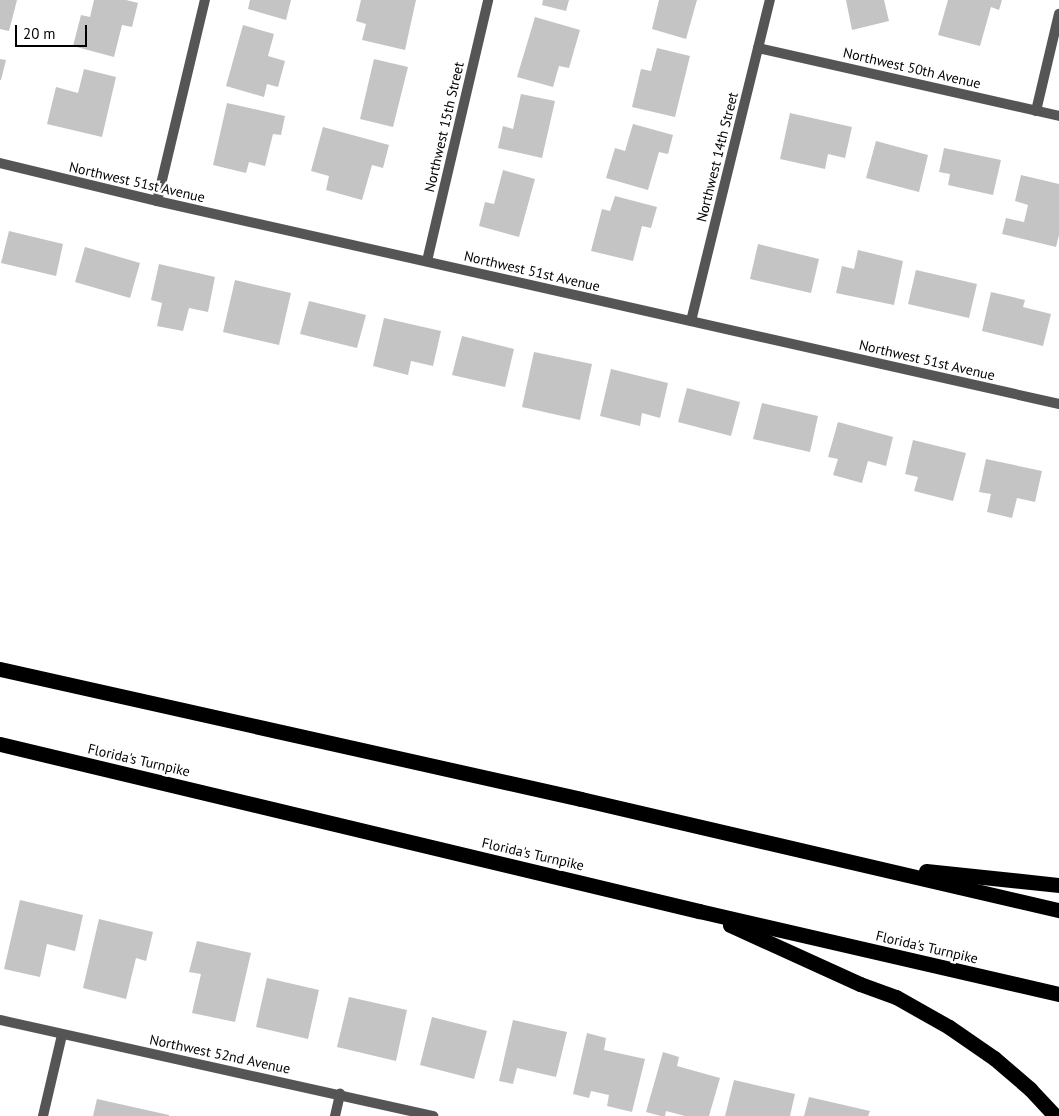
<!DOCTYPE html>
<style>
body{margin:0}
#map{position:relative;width:1059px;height:1116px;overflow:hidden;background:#fff;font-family:"PT Sans",sans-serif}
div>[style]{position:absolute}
.building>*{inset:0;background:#c4c4c4}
.minor>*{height:10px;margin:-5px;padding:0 5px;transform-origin:5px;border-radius:5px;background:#555}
.motorway>*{height:15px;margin:-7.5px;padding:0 7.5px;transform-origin:7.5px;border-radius:7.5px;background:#000}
span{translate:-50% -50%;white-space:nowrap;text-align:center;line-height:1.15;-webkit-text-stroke:4.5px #fff;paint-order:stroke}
.street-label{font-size:14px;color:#000}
.scale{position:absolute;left:15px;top:25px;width:72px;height:22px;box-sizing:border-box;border:2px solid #000;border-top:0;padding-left:6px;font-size:15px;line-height:18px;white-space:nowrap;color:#000;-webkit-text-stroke:4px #fff;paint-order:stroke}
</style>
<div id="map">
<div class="building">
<div style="clip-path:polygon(0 0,17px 0,9px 31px,0 29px)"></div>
<div style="clip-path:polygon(94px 0,126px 0,138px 3px,132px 27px,122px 25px,114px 57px,73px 46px,81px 15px,90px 17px)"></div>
<div style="clip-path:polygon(250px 0,291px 0,286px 20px,248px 9px)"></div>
<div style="clip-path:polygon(361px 0,416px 0,405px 50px,362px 40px,366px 24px,356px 21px)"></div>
<div style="clip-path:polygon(543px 0,569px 0,566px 11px,542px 5px)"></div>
<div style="clip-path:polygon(659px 0,697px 0,686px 39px,652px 29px)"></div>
<div style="clip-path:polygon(846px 0,884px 0,889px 21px,852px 30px)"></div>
<div style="clip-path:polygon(948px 0,1002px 0,999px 10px,991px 7px,980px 46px,938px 35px)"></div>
<div style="clip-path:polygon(535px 17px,580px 30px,569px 68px,559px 66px,553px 87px,517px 77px)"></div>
<div style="clip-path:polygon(243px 25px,274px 34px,268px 56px,285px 61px,278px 87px,267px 84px,264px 97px,226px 86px)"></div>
<div style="clip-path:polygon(657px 48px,690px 56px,675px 117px,632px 107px,641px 69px,651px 71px)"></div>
<div style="clip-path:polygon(0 59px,6px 60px,1px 80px,0 80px)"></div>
<div style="clip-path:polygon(374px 59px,408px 67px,393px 127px,360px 119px)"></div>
<div style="clip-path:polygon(84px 69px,116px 77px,102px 137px,47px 124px,56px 87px,78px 93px)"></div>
<div style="clip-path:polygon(521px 94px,555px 101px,542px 158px,498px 148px,503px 126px,513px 129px)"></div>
<div style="clip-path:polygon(227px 103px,285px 116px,281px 135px,273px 134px,265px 166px,249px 162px,246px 173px,213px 165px)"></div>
<div style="clip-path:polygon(790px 113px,852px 127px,845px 158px,828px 154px,825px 169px,780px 159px)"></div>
<div style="clip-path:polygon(633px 124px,673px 135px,668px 154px,659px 152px,648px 190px,606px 178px,615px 148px,625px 151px)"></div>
<div style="clip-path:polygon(323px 127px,389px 145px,383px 168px,372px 165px,362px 200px,326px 190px,329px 176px,311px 171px)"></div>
<div style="clip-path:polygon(876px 141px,928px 155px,919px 192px,866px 178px)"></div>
<div style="clip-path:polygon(944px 148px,1001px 160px,993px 195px,948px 185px,950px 174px,939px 172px)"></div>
<div style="clip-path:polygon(503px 170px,535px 179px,519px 237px,479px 226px,485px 202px,494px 204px)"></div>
<div style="clip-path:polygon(1021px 175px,1059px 184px,1059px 235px,1056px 247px,1002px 234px,1006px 218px,1024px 222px,1028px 205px,1015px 201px)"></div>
<div style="clip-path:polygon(615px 196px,657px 207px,651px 228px,642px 226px,633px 261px,591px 251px,602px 209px,610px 211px)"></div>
<div style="clip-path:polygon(9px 231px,63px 244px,56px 276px,1px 263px)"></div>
<div style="clip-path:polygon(758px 244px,819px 259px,811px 293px,750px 279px)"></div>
<div style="clip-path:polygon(85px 247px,140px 263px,130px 298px,75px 282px)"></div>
<div style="clip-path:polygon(858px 250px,903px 261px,894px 305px,836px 293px,842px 266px,854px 269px)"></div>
<div style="clip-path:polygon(159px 264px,215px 277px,208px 312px,189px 308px,183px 331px,157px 326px,162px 303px,151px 300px)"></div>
<div style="clip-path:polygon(916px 270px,977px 284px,969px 318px,908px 304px)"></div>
<div style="clip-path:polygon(235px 280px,291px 293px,279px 345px,223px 332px)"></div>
<div style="clip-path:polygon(991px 292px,1025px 300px,1023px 307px,1051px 314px,1043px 346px,982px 331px)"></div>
<div style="clip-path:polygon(309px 301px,366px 315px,357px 348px,300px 334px)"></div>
<div style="clip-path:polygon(384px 318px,441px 331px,433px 366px,411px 361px,408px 375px,373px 366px)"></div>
<div style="clip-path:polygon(462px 336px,514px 349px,505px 387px,452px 375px)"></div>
<div style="clip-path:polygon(534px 352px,592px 364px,580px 420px,522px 407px)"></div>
<div style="clip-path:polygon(611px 369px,668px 383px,660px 418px,642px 413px,640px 426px,600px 416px)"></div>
<div style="clip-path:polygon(687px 388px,740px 402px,731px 436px,678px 422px)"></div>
<div style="clip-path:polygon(762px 403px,818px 416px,810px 452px,753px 439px)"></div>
<div style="clip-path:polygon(838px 422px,893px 437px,886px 466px,868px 461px,862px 483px,833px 475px,838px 459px,828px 457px)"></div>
<div style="clip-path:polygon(913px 440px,966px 453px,953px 501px,914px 491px,918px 477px,905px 474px)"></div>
<div style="clip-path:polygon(986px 459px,1042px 471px,1035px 502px,1017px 498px,1012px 518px,987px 512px,991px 494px,979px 492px)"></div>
<div style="clip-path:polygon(20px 900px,83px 915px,75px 951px,47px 944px,40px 977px,4px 969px)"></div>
<div style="clip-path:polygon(99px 919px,153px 932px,146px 961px,136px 958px,126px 999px,83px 988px)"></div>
<div style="clip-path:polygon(197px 941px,251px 953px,235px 1022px,192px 1013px,201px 974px,189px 972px)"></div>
<div style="clip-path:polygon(267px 978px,319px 990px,308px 1039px,256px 1027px)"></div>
<div style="clip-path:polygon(349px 997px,407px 1010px,396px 1061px,337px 1047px)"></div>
<div style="clip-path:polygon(432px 1017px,487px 1031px,474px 1079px,420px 1065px)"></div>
<div style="clip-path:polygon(513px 1020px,567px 1032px,556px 1077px,517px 1068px,513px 1084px,499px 1081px)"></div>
<div style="clip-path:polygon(587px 1033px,606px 1038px,604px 1050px,645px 1059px,632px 1112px,607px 1106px,609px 1095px,591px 1091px,589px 1098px,573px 1094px)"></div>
<div style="clip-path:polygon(663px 1052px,679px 1057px,677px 1066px,720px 1078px,709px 1116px,685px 1116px,666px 1111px,665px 1116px,661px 1116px,646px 1112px)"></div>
<div style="clip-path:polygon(734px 1080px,795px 1094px,790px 1116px,725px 1116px)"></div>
<div style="clip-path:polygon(809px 1097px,870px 1111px,868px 1116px,804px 1116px)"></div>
<div style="clip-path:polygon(97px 1099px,169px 1115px,169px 1116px,93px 1116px)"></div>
</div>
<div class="minor">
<div style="left:758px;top:48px;width:309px;rotate:12.7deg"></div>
<div style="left:1036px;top:111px;width:100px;rotate:-76.7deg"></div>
<div style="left:0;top:163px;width:162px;rotate:13.6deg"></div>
<div style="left:157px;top:201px;width:925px;rotate:12.68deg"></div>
<div style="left:157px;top:201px;width:207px;rotate:-76.6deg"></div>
<div style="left:427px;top:261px;width:268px;rotate:-76.8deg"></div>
<div style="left:691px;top:321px;width:331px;rotate:-76.2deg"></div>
<div style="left:0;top:1020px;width:444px;rotate:12.5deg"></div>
<div style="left:43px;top:1116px;width:83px;rotate:-76.8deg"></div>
<div style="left:335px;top:1116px;width:23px;rotate:-77deg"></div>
</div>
<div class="motorway">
<div style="left:0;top:669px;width:595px;rotate:12.61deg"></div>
<div style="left:581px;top:799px;width:491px;rotate:13.1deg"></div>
<div style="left:0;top:744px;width:719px;rotate:13.44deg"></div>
<div style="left:699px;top:911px;width:369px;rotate:13deg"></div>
<div style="left:926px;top:871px;width:134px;rotate:6deg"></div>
<div style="left:730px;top:925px;width:143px;rotate:24.4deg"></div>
<div style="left:860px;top:984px;width:38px;rotate:20deg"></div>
<div style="left:896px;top:997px;width:61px;rotate:29.5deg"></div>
<div style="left:949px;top:1027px;width:55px;rotate:34.6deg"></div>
<div style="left:994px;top:1058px;width:48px;rotate:40.7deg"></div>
<div style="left:1030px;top:1089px;width:37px;rotate:47deg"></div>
</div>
<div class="street-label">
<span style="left:912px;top:68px;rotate:13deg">Northwest 50th Avenue</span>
<span style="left:444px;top:127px;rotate:-77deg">Northwest 15th Street</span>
<span style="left:717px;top:157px;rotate:-76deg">Northwest 14th Street</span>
<span style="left:137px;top:182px;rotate:13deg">Northwest 51st Avenue</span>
<span style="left:532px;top:271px;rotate:13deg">Northwest 51st Avenue</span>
<span style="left:927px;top:360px;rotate:13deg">Northwest 51st Avenue</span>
<span style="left:139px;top:760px;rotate:13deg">Florida's Turnpike</span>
<span style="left:533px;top:854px;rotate:13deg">Florida's Turnpike</span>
<span style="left:927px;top:947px;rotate:13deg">Florida's Turnpike</span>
<span style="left:220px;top:1054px;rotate:12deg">Northwest 52nd Avenue</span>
</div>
<div class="scale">20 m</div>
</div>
